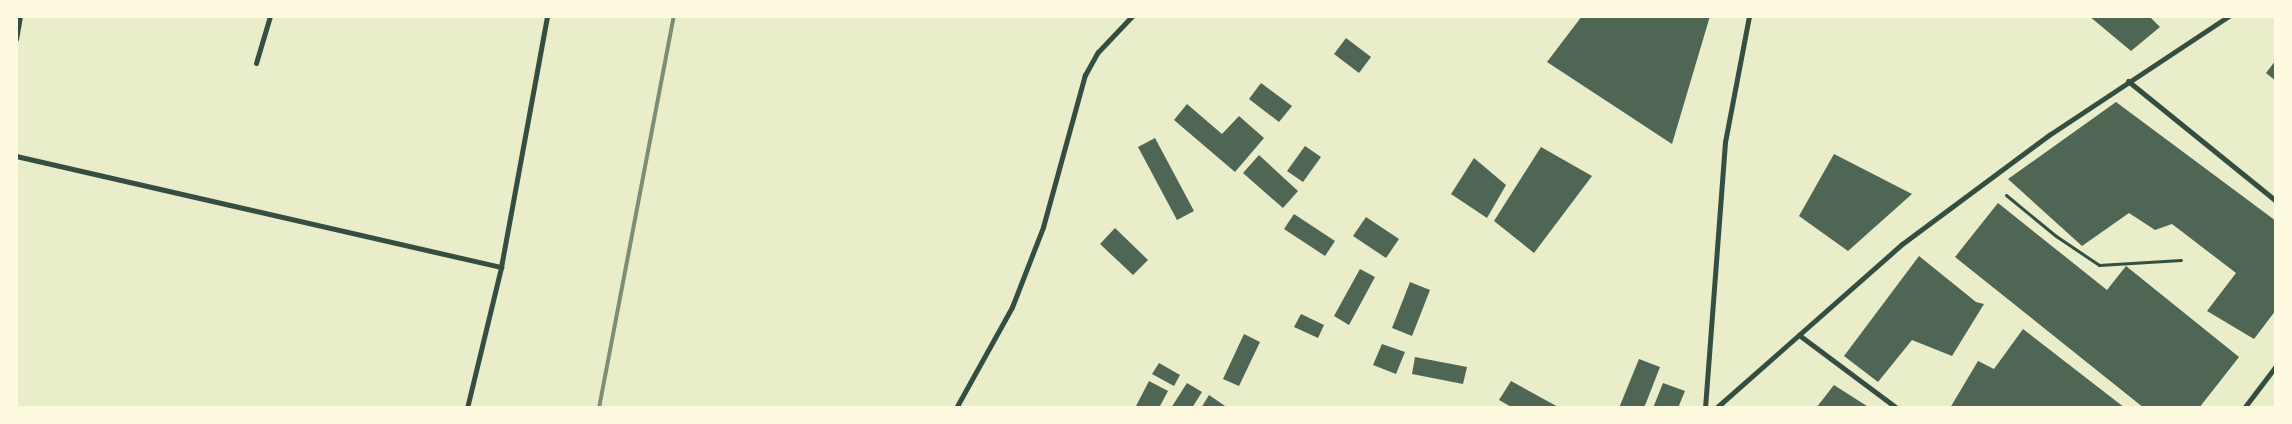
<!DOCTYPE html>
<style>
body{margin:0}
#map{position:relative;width:2292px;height:424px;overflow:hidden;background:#e9edc9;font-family:Signika,sans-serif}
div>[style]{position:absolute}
.building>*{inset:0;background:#4f6655}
.path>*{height:3px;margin:-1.5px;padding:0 1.5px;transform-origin:1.5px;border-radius:1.5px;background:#344e41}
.minor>*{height:5px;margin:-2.5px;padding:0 2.5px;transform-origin:2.5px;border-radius:2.5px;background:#344e41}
.rail>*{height:4px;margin:-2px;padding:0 2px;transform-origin:2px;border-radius:2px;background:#7c8e77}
span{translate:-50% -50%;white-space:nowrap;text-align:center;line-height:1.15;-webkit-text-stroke:5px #fefae0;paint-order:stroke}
.frame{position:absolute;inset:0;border:18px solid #fefae0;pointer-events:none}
</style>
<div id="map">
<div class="building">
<div style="clip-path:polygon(1582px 16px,1710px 16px,1672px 144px,1547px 62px)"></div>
<div style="clip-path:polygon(2089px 16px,2149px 16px,2160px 27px,2131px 51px)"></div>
<div style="clip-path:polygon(1346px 38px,1371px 57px,1359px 73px,1334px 54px)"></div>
<div style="clip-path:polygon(2276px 60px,2276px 81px,2266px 73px)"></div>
<div style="clip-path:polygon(1261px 83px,1292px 106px,1279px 122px,1249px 99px)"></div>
<div style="clip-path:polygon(2116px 102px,2276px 221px,2276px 310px,2254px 339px,2207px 311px,2236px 273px,2172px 224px,2155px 230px,2129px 213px,2082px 246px,2008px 179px)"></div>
<div style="clip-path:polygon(1187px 104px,1222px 134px,1239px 116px,1264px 138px,1235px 172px,1174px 120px)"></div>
<div style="clip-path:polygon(1155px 138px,1194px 211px,1177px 220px,1138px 147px)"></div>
<div style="clip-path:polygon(1305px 146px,1321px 157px,1303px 182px,1287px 171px)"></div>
<div style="clip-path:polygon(1541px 147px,1592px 176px,1534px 253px,1494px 221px)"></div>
<div style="clip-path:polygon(1834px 154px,1912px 194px,1848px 251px,1799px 216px)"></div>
<div style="clip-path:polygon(1259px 155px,1298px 191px,1283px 208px,1243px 173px)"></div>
<div style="clip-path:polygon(1474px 158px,1506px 185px,1487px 218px,1451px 194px)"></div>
<div style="clip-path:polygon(1998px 203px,2107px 290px,2126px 266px,2239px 357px,2199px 408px,2144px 408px,1955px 257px)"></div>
<div style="clip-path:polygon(1294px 214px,1335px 241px,1325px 256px,1284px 229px)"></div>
<div style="clip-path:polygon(1366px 217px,1399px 239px,1386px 258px,1353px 236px)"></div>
<div style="clip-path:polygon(1115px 228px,1148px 260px,1133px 275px,1100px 244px)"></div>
<div style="clip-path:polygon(1919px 256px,1976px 302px,1984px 304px,1952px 356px,1912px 340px,1878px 382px,1844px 356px)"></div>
<div style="clip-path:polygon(1360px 269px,1375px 277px,1349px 325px,1334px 316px)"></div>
<div style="clip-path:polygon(1410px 282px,1430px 290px,1412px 336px,1392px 328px)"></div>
<div style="clip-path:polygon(1301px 314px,1324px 325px,1318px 338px,1294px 327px)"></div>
<div style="clip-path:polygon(2023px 329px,2125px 408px,1950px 408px,1978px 361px,1994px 369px)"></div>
<div style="clip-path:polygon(1244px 334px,1260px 342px,1239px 386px,1223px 379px)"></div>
<div style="clip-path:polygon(1382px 344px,1405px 352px,1396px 374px,1373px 365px)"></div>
<div style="clip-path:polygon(1415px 357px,1467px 367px,1463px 384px,1412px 374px)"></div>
<div style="clip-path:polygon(1639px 359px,1660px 367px,1644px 408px,1619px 408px)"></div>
<div style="clip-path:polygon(1159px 363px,1180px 375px,1174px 386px,1152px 374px)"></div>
<div style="clip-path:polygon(1149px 381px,1168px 391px,1159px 408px,1135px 408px)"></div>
<div style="clip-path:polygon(1511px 381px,1560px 408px,1513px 408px,1499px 400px)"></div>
<div style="clip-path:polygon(1187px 383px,1202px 392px,1192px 408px,1171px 408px)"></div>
<div style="clip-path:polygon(1663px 383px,1685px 391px,1678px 408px,1653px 408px)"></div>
<div style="clip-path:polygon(1834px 385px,1870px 408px,1816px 408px)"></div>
<div style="clip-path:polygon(1209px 395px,1228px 408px,1201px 408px)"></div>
</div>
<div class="path">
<div style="left:2006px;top:195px;width:65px;rotate:39.4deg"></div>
<div style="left:2056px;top:236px;width:52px;rotate:34deg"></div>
<div style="left:2099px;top:265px;width:82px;rotate:-3.5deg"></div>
</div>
<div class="minor">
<div style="left:16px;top:39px;width:23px;rotate:-80deg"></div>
<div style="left:256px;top:63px;width:49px;rotate:-73.4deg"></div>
<div style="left:2128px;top:81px;width:191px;rotate:39deg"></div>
<div style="left:16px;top:156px;width:498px;rotate:12.9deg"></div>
<div style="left:1799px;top:335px;width:122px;rotate:36.7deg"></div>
<div style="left:467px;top:408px;width:145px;rotate:-76.4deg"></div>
<div style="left:501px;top:267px;width:255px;rotate:-79.6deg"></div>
<div style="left:956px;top:408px;width:115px;rotate:-61deg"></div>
<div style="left:1012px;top:307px;width:86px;rotate:-68.8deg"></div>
<div style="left:1043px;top:227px;width:158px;rotate:-74.6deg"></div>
<div style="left:1085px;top:75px;width:26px;rotate:-61deg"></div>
<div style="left:1098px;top:52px;width:50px;rotate:-46.6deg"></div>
<div style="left:1705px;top:408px;width:267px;rotate:-85.7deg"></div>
<div style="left:1725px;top:142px;width:128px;rotate:-79.2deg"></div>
<div style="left:1716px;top:408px;width:248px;rotate:-41.4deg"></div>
<div style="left:1902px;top:244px;width:183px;rotate:-36.6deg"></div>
<div style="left:2049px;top:135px;width:216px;rotate:-33.5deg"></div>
<div style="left:2244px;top:408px;width:53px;rotate:-52.7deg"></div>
</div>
<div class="rail">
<div style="left:599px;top:408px;width:399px;rotate:-79.2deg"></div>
</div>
<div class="frame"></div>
</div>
